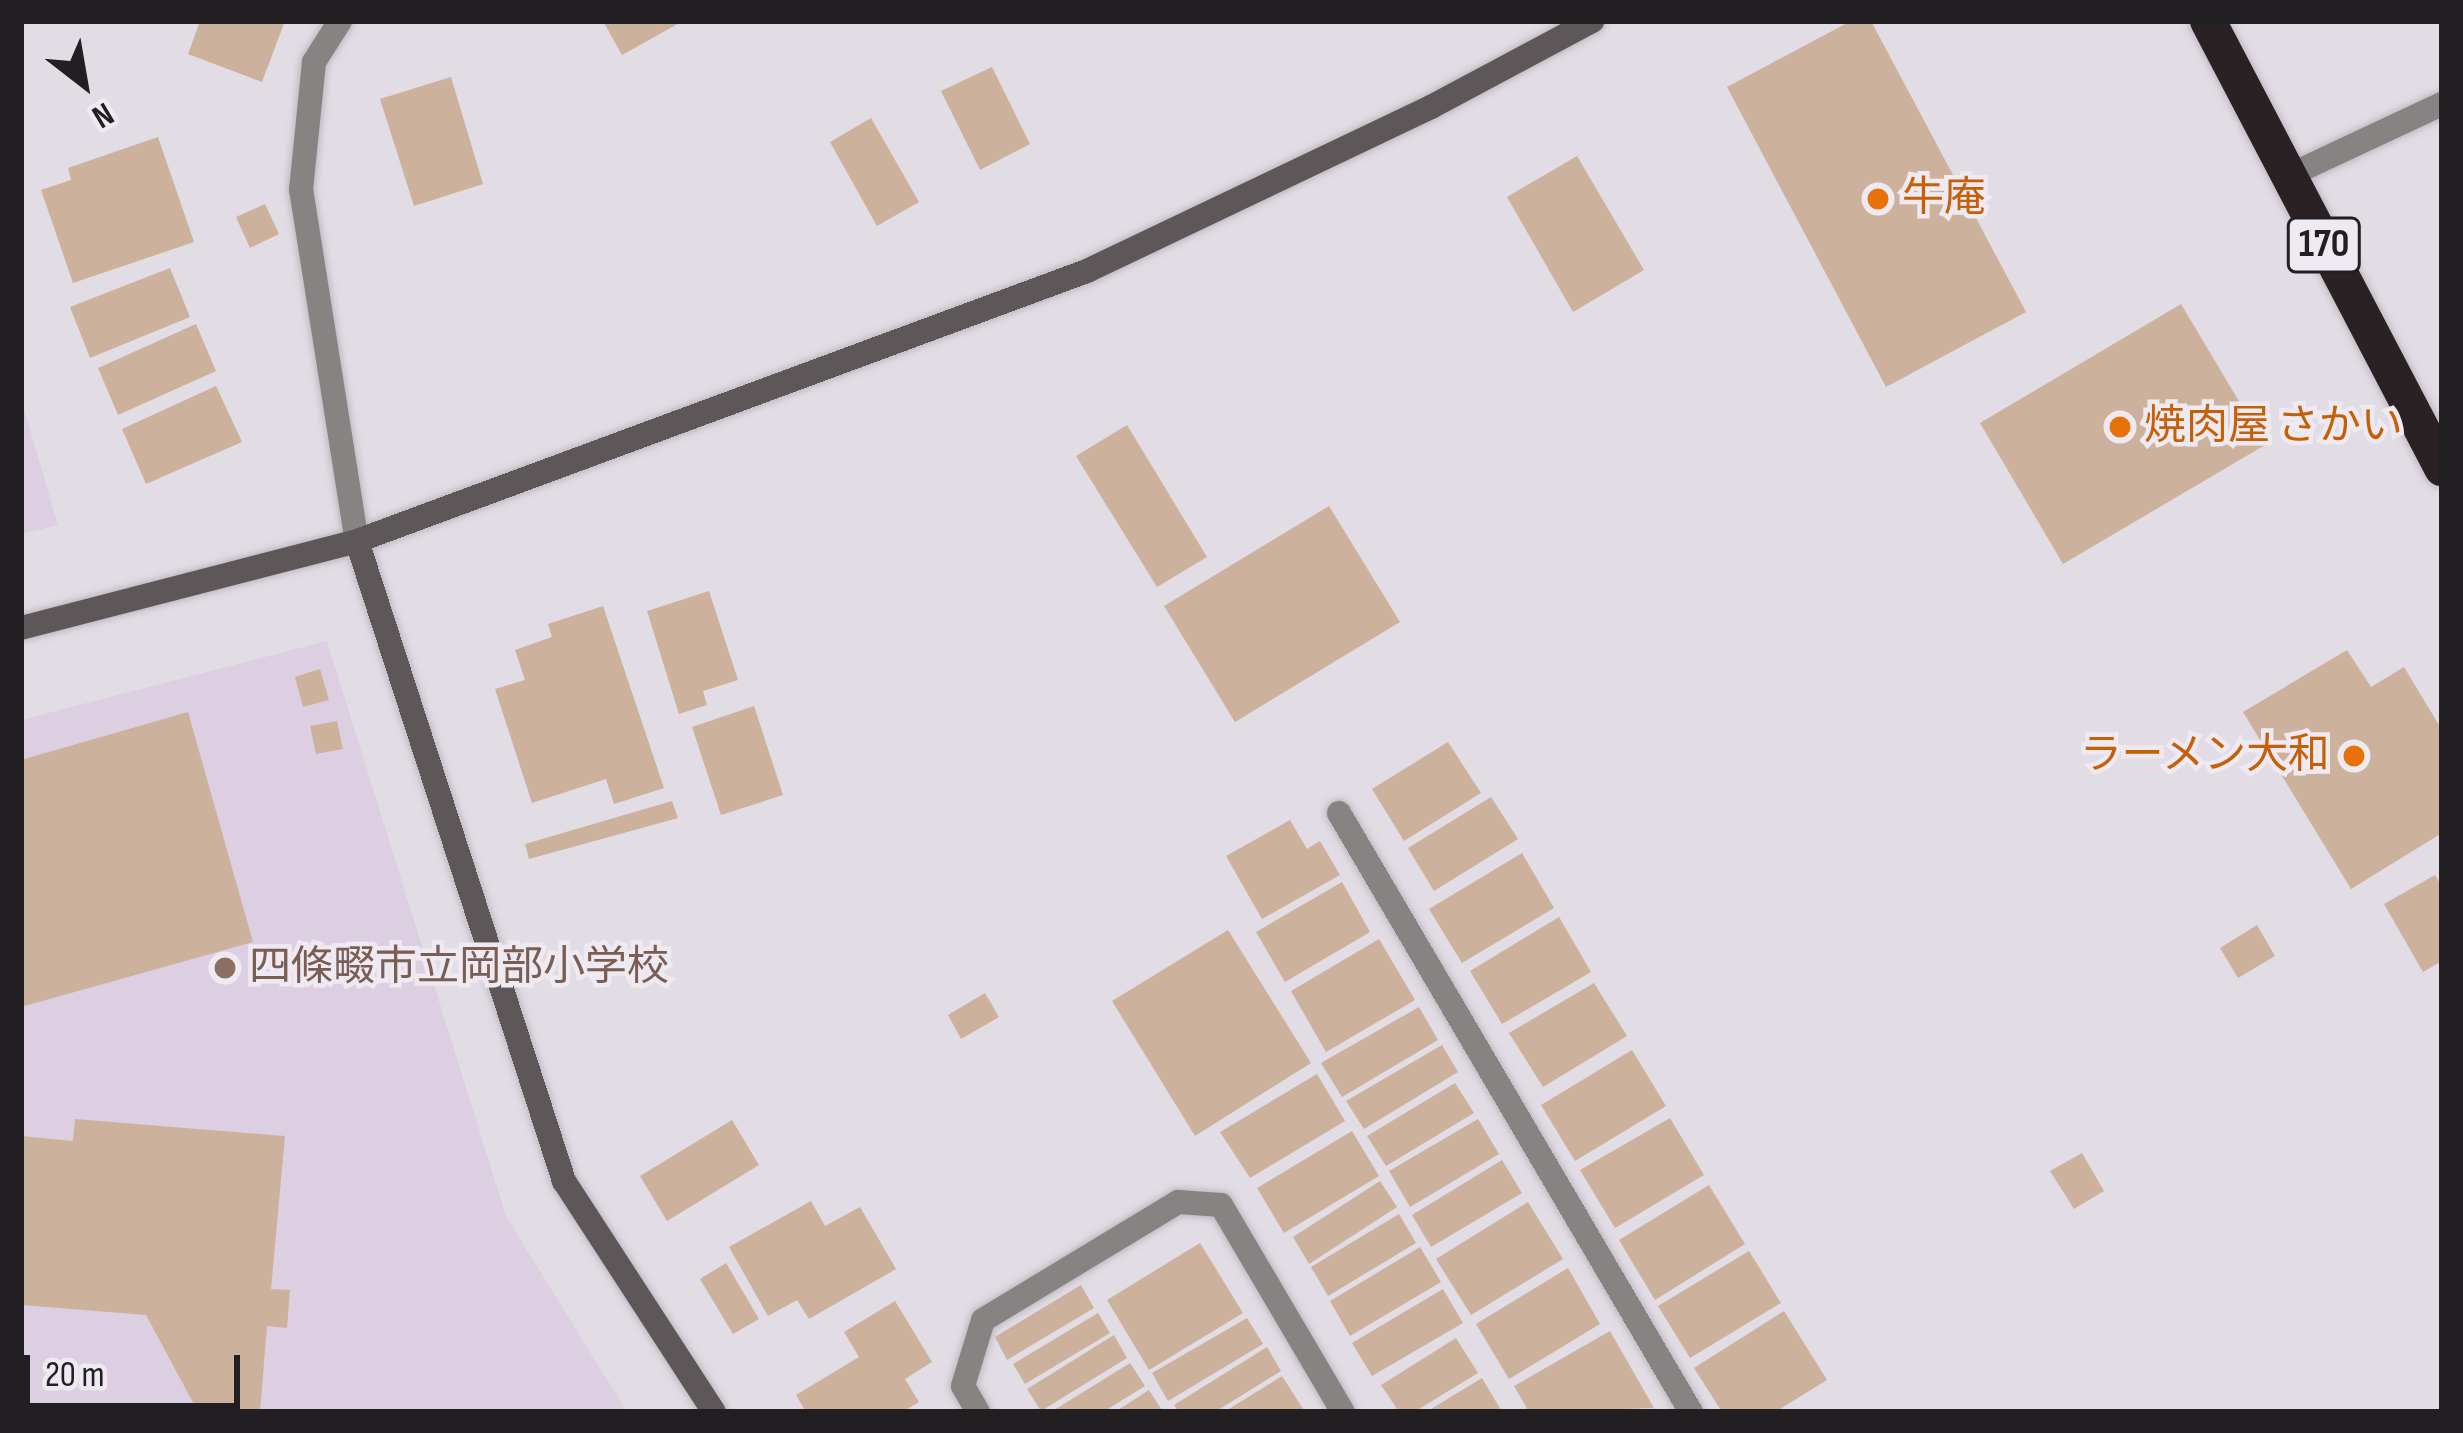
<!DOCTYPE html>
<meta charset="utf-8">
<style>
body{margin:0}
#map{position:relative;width:2463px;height:1433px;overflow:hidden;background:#e2dce4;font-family:"Sofia Sans Condensed","Noto Sans JP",sans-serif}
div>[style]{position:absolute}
.education>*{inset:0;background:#ddcfe2}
.building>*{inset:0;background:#ccb19d}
.roads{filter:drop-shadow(0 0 3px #bfbac1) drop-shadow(0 0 3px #bfbac1)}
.lane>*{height:24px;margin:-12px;padding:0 12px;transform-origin:12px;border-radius:12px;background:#878383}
.street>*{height:24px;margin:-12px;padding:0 12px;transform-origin:12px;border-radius:12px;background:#878383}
.secondary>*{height:24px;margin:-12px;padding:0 12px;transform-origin:12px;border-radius:12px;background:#5d5759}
.highway>*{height:36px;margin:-18px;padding:0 18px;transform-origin:18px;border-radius:18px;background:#292123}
.dots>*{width:33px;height:33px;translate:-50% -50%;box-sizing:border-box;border:6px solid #efeaf1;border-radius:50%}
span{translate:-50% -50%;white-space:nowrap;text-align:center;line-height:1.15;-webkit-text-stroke:9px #efeaf1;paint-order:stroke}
.shield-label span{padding:3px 9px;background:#efeaf1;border:3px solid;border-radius:9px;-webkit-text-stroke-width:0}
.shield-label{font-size:39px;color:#211f22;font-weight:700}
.food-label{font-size:42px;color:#c56008}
.left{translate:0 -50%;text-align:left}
.right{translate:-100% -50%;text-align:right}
.education-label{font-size:42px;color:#785e54}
.frame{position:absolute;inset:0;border:24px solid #211f22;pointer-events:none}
.north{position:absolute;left:24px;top:24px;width:120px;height:120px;-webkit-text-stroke:9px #efeaf1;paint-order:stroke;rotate:149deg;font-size:33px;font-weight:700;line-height:48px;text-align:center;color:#211f22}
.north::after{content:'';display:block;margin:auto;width:42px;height:54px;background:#211f22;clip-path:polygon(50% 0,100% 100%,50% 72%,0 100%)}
.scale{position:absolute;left:24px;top:1355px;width:216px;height:54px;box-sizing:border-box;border:6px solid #211f22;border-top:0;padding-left:15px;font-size:36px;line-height:42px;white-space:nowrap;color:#211f22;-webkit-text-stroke:9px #efeaf1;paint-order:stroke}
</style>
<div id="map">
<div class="education">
<div style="clip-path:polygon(21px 399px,58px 525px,21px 534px)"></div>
<div style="clip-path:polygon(327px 641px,506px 1216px,627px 1412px,21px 1412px,21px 720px)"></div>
</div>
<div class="building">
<div style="clip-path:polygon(200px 21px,285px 21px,262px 82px,188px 54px)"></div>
<div style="clip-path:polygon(603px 21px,683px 21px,622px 55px)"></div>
<div style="clip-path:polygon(1851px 21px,1871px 21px,2026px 312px,1886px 387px,1727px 87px)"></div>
<div style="clip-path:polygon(992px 67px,1030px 144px,980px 170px,941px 91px)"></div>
<div style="clip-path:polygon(451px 77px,483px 184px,414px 206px,380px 99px)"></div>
<div style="clip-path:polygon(871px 118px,919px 202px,877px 226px,830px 142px)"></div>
<div style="clip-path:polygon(158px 137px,194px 242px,73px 283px,41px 190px,71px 180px,68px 168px)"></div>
<div style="clip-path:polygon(1577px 156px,1644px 270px,1573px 312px,1507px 197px)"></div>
<div style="clip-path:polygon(265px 204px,279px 234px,250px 248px,236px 217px)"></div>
<div style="clip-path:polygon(170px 268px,190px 317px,90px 358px,70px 307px)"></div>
<div style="clip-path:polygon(2181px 304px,2265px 445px,2063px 564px,1980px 423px)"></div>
<div style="clip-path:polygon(196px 324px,216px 371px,118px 415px,98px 368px)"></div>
<div style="clip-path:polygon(216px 386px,242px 442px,146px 484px,122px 429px)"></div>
<div style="clip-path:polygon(1127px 425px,1207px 557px,1157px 587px,1076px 456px)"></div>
<div style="clip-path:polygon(1329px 506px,1400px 622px,1235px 722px,1164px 606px)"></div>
<div style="clip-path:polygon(709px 591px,738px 680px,703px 691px,707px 705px,679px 714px,647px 611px)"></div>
<div style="clip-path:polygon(603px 606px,664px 788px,614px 804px,606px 779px,532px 803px,495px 689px,525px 680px,515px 650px,552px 637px,548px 624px)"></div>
<div style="clip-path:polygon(2347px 650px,2371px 687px,2404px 667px,2442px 730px,2442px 833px,2351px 889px,2243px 712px)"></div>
<div style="clip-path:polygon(320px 669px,329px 700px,303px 707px,295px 677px)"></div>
<div style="clip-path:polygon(754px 706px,783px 795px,721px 815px,692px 727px)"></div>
<div style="clip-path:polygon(188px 712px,253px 942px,21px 1007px,21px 760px)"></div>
<div style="clip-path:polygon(337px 721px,343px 749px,316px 754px,310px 726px)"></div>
<div style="clip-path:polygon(1448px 742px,1481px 793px,1404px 841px,1372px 789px)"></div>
<div style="clip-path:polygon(1491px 797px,1518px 839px,1434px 891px,1408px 848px)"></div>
<div style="clip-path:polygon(672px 801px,678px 818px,529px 859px,525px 844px)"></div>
<div style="clip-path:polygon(1290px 820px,1307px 849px,1320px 841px,1340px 875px,1262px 919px,1226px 856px)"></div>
<div style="clip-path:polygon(1522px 853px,1554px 908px,1462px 963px,1429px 909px)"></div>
<div style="clip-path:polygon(2435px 875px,2442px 887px,2442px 961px,2423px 972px,2384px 904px)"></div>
<div style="clip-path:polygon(1342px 882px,1370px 932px,1285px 982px,1256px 932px)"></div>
<div style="clip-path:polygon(1559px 917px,1591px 972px,1502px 1024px,1470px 971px)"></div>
<div style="clip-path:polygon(2257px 925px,2275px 956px,2238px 978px,2220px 948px)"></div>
<div style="clip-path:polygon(1228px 930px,1311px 1063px,1195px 1136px,1112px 1001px)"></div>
<div style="clip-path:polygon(1379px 939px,1415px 1000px,1326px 1052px,1291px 991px)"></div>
<div style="clip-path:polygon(1594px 983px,1627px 1036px,1543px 1087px,1509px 1033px)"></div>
<div style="clip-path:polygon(985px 993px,999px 1017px,961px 1039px,948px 1015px)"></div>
<div style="clip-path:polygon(1419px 1007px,1438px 1040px,1342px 1097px,1321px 1063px)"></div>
<div style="clip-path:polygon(1442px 1045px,1458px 1072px,1364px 1129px,1346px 1101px)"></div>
<div style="clip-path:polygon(1632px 1050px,1666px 1106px,1575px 1161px,1541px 1105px)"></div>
<div style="clip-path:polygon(1317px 1074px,1345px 1121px,1250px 1178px,1220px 1132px)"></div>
<div style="clip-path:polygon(1455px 1083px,1474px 1113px,1386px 1166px,1367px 1136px)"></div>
<div style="clip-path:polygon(1670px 1118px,1704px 1175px,1615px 1228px,1580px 1170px)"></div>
<div style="clip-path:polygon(75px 1119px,285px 1136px,271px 1289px,290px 1290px,287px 1328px,267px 1326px,260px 1412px,131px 1412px,132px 1403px,196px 1408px,146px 1315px,21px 1305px,21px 1136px,73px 1141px)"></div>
<div style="clip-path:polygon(1478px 1119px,1499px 1154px,1410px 1207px,1389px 1171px)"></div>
<div style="clip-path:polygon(732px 1120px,759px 1165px,667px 1221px,640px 1176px)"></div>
<div style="clip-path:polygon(1352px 1131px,1379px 1176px,1284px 1233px,1257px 1188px)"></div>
<div style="clip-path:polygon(2082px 1153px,2104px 1191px,2074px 1209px,2050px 1171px)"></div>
<div style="clip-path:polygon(1502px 1160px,1522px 1193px,1431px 1247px,1412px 1215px)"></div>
<div style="clip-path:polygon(1380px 1181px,1397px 1207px,1309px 1264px,1293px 1237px)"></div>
<div style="clip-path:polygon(1709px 1185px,1745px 1244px,1655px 1300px,1619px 1240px)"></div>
<div style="clip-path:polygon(811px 1201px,825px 1226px,860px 1207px,896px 1269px,809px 1319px,797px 1300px,768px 1316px,729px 1247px)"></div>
<div style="clip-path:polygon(1528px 1202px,1563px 1259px,1471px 1315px,1436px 1259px)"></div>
<div style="clip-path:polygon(1399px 1214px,1416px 1243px,1328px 1296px,1311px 1267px)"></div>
<div style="clip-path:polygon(1200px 1243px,1243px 1313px,1149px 1370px,1107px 1300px)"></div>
<div style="clip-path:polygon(1420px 1247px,1441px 1282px,1350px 1336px,1330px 1301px)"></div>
<div style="clip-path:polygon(1749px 1251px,1781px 1303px,1690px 1358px,1658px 1306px)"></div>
<div style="clip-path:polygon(726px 1263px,759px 1319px,733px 1334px,700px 1279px)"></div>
<div style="clip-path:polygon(1568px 1268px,1600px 1324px,1509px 1379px,1476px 1324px)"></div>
<div style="clip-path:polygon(1081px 1285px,1094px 1308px,1007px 1360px,995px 1337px)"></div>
<div style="clip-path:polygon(1443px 1289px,1463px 1323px,1372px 1376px,1352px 1343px)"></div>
<div style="clip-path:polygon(895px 1301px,932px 1362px,905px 1379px,919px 1402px,902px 1412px,806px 1412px,796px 1395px,859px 1357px,844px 1332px)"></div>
<div style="clip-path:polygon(1784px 1311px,1827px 1380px,1775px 1412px,1722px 1412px,1694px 1368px)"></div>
<div style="clip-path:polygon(1098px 1313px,1110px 1333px,1025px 1384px,1013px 1364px)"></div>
<div style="clip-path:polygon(1247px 1318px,1263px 1344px,1168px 1401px,1152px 1373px)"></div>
<div style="clip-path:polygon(1610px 1331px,1654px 1408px,1529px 1412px,1514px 1386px)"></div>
<div style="clip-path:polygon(1114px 1335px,1127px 1358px,1041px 1411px,1027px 1389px)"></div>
<div style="clip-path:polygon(1456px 1338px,1478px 1373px,1414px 1412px,1399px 1412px,1381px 1385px)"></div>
<div style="clip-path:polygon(1267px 1347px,1281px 1371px,1215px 1412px,1179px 1412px,1174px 1405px)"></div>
<div style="clip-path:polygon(1130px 1363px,1145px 1386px,1103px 1412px,1051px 1412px)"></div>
<div style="clip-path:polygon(1282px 1376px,1305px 1412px,1224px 1412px)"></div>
<div style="clip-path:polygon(1482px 1378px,1501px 1410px,1426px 1412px)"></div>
<div style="clip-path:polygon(1149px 1390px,1163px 1412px,1115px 1412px)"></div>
</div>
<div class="roads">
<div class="lane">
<div style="left:1339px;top:813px;width:695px;rotate:59.56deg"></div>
<div style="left:978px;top:1412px;width:30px;rotate:-120deg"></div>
<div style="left:963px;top:1386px;width:69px;rotate:-73.1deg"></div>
<div style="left:983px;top:1320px;width:228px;rotate:-31.2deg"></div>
<div style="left:1178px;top:1202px;width:43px;rotate:4deg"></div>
<div style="left:1221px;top:1205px;width:240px;rotate:59.5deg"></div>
</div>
<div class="street">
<div style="left:340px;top:21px;width:49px;rotate:122.4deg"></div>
<div style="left:314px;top:62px;width:128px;rotate:95.8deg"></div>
<div style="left:301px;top:189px;width:356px;rotate:81deg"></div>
<div style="left:2288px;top:176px;width:170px;rotate:-25.1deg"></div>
</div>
<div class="secondary">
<div style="left:357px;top:541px;width:673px;rotate:72.08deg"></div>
<div style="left:564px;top:1181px;width:275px;rotate:57deg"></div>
<div style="left:21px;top:628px;width:347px;rotate:-14.5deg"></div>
<div style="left:357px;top:541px;width:778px;rotate:-20.3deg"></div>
<div style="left:1087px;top:271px;width:381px;rotate:-25.5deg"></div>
<div style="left:1431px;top:107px;width:183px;rotate:-28.1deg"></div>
</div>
<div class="highway">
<div style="left:2208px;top:21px;width:505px;rotate:62.37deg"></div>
</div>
</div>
<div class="dots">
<div style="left:1878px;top:199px;background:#e8710a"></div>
<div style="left:2120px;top:427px;background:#e8710a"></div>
<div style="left:2354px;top:756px;background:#e8710a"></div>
<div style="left:225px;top:968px;background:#8d6e63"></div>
</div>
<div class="shield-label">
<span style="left:2324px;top:245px">170</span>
</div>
<div class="food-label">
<span class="left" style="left:1902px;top:199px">牛庵</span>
<span class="left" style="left:2144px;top:427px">焼肉屋 さかい</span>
<span class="right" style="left:2330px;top:756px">ラーメン大和</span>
</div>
<div class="education-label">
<span class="left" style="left:249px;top:968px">四條畷市立岡部小学校</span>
</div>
<div class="frame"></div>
<div class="north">N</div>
<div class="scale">20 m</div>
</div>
